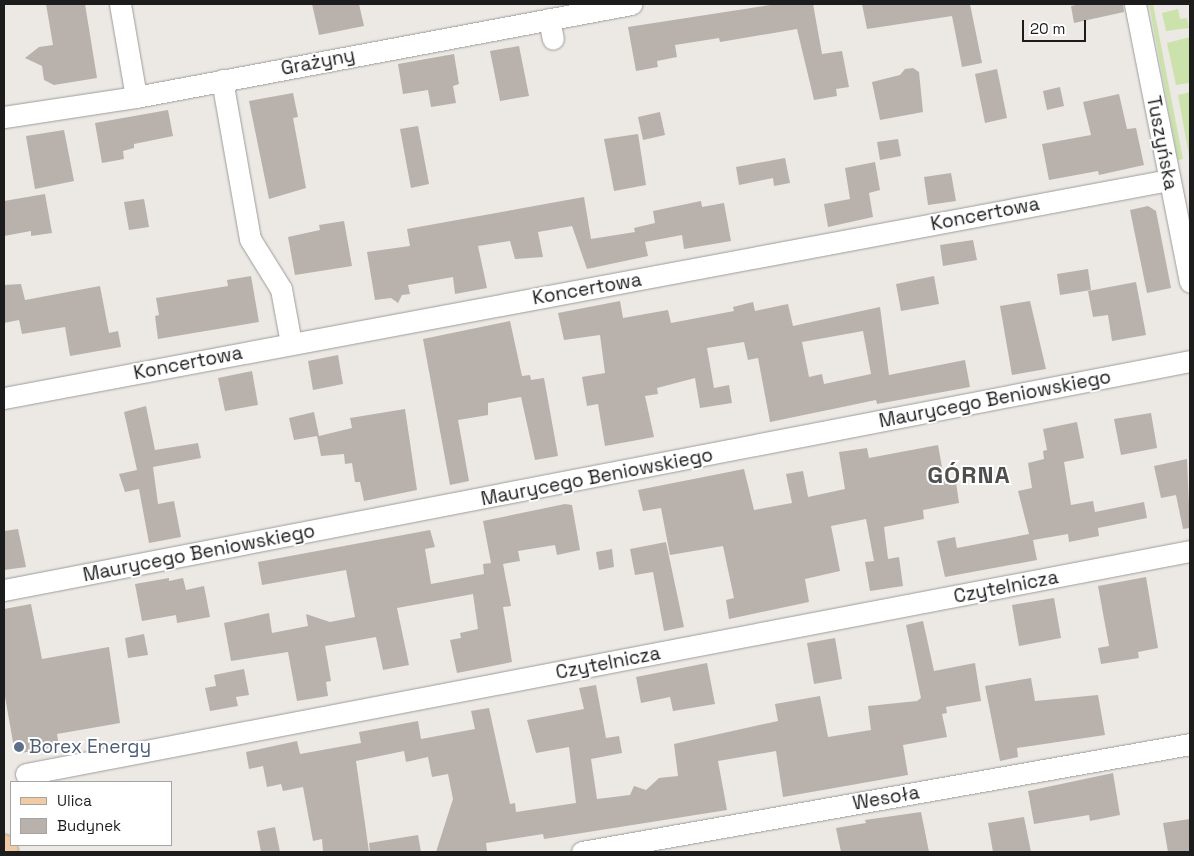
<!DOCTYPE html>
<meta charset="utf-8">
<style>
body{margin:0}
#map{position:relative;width:1194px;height:856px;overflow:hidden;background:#ece8e3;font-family:"Space Grotesk",sans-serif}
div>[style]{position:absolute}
.grass>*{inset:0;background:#cbe2ad}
.building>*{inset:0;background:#b9b1ac}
.roads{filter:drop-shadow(0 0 1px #9d9d9d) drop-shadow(0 0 1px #9d9d9d)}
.minor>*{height:21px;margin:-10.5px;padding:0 10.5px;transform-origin:10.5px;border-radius:10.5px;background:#fff}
.major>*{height:26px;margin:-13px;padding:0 13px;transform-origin:13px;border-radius:13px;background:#f1c9a3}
.dots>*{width:14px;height:14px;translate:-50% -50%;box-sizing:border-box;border:2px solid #fff;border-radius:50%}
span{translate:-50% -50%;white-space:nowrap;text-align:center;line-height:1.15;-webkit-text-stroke:4px #fff;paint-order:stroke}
.street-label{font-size:19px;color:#1c1c1c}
.service-label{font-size:19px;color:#4e5e75}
.left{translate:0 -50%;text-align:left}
.district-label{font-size:24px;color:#4f4f4f;font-weight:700;letter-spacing:1px}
.frame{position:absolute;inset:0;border:5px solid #1c1c1c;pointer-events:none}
.legend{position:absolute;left:10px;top:781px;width:162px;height:65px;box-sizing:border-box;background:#fff;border:1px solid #a4a4a4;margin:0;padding:6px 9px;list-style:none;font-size:15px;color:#1c1c1c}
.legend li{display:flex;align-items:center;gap:10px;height:25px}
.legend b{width:25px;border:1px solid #a4a4a4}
.scale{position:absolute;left:1022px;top:20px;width:64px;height:22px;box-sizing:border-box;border:2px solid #1c1c1c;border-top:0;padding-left:6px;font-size:15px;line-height:18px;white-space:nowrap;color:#1c1c1c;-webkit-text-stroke:4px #fff;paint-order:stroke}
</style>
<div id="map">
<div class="grass">
<div style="clip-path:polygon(1149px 4px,1153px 4px,1183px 159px,1178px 160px)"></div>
<div style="clip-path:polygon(1178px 9px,1180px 19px,1187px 18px,1189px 28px,1166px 31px,1162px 13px)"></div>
<div style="clip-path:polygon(1190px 37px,1190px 83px,1176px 85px,1167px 43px)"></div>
<div style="clip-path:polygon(1190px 92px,1190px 156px,1189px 156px,1178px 95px)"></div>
</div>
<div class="building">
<div style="clip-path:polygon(46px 4px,85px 4px,97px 78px,54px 85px,44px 80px,42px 66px,25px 58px,39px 47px,53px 45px)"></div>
<div style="clip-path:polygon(312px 4px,359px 4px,364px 26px,319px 35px)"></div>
<div style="clip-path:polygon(777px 4px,813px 4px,822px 54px,842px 51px,849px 87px,836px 89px,837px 96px,814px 100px,797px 29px,720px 42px,719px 38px,675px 45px,677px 57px,657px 61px,658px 67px,636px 71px,628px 27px)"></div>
<div style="clip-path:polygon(862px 4px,970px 4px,982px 63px,962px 67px,952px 16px,867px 29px)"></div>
<div style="clip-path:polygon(1080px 4px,1123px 4px,1124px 12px,1074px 23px,1071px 6px)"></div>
<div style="clip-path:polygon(519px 46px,529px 96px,500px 101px,490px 51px)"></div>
<div style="clip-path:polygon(454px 54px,459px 84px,453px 86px,456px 103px,431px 107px,428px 90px,403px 94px,398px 64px)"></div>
<div style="clip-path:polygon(913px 68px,919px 72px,923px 112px,880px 120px,872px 82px,900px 75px,905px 69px)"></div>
<div style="clip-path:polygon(997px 69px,1007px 118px,985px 123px,975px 74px)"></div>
<div style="clip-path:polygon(1060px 87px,1064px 106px,1047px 110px,1043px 91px)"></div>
<div style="clip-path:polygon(293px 93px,298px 117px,293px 118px,306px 188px,269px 199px,249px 101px)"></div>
<div style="clip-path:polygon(1119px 94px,1127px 129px,1136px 128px,1144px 165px,1099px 175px,1098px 171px,1049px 180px,1042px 144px,1091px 135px,1083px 102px)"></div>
<div style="clip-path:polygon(168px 110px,173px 136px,134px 144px,134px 148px,123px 151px,124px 159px,102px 163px,95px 123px)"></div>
<div style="clip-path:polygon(660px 112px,665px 135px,643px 140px,638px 117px)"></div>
<div style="clip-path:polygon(418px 126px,429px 184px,411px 188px,400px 129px)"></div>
<div style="clip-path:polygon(64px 130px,74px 181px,35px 189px,26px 136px)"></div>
<div style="clip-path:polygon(638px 134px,646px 185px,614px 191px,604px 139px)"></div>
<div style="clip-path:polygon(898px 139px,901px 156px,880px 160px,877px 142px)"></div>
<div style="clip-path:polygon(785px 158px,790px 183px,774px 186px,773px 178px,739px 185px,736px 167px)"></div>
<div style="clip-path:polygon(875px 162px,880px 190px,869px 193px,873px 217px,828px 227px,824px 204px,850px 199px,845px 168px)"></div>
<div style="clip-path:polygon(951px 173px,956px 201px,928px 205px,924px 177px)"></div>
<div style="clip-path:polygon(45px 194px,52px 233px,31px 236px,31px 231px,4px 236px,4px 201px)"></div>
<div style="clip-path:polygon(584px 197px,591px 239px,635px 232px,634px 228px,655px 223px,653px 211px,701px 201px,702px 207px,724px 203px,731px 241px,684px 249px,682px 235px,645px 242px,648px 256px,587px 269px,572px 226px,538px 232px,543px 257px,515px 259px,510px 241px,478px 246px,487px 288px,455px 294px,453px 277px,408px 285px,410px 294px,402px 295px,398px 303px,391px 298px,375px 300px,367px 252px,410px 246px,407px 229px)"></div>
<div style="clip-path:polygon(144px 199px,149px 227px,129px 230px,124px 202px)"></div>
<div style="clip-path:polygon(1148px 206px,1156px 211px,1171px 288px,1147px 293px,1130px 210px)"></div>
<div style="clip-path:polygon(344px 221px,352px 266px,295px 275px,288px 237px,320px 230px,319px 225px)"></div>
<div style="clip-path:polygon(973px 240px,977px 260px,943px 266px,940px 245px)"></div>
<div style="clip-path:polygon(1088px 269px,1091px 290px,1060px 295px,1057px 274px)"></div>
<div style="clip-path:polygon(251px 276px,259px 322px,158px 339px,155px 316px,159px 315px,156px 298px,228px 286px,227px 280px)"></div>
<div style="clip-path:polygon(934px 276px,939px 304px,901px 311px,896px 284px)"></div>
<div style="clip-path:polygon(1136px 282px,1146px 335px,1112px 341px,1108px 315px,1093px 317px,1088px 291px)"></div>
<div style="clip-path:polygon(21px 284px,25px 300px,100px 286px,109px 333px,118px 331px,121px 347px,70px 356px,65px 327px,22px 334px,19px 320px,4px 323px,4px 285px)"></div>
<div style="clip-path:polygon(evenodd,620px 301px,623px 318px,668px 310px,671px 323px,734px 311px,733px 307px,753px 302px,755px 311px,788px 304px,793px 326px,880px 307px,889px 375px,965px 360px,970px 387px,877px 404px,876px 400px,770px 422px,758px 358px,748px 360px,744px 342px,707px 348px,714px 388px,729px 385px,732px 403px,700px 408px,695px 378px,657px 388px,658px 394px,645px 396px,654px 437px,605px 446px,598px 404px,587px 406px,582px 377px,605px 373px,600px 335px,564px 340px,558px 313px,620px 301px,863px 331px,871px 374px,824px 384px,822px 374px,809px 377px,802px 342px,863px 331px)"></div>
<div style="clip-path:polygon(1030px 301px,1046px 369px,1012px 375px,1000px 306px)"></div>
<div style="clip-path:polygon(510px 321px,522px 376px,530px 375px,531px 380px,544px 378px,558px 456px,535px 460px,521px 397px,488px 403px,488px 415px,458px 420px,469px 481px,450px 485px,423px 339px)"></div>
<div style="clip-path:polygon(338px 355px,343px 384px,313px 390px,308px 361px)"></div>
<div style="clip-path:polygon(252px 371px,258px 405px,225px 411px,218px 378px)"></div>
<div style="clip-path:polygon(146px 406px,155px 450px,198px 443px,201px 458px,153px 467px,158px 504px,174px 501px,181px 537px,149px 543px,139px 489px,125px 492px,119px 474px,137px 470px,124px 412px)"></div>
<div style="clip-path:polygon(405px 409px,417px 490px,364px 501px,360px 482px,355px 482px,352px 463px,345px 464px,344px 454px,321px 456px,317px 436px,294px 440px,289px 418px,314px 412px,319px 436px,352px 428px,350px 418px)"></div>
<div style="clip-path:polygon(1151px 413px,1157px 448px,1121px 455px,1114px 419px)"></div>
<div style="clip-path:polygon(1077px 422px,1084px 458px,1064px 462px,1071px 505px,1093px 501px,1095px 512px,1144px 502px,1147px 518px,1098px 528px,1099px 536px,1069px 542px,1068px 534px,1033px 540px,1037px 560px,945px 577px,937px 541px,955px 537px,957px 548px,1029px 534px,1018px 491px,1032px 488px,1028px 463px,1044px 459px,1043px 451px,1047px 450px,1043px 429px)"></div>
<div style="clip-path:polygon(938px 445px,945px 484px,956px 482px,959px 503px,923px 510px,924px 519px,884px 527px,888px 559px,899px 557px,903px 586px,870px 591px,865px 562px,874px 561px,866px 519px,831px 526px,840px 571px,805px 579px,809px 602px,729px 619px,726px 600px,734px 598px,723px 546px,670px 555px,661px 508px,643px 511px,638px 490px,744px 469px,754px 510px,792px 503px,786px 474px,803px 471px,808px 497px,845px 489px,839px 452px,867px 448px,869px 458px)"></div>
<div style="clip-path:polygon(1187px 459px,1190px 528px,1183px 529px,1176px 495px,1161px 498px,1154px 466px)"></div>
<div style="clip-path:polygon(565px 504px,572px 505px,580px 550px,557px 555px,555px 545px,518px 551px,520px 561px,503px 564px,511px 606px,503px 607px,512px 662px,457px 673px,450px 640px,461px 638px,460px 633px,478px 629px,473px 594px,397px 608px,409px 665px,383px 670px,376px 637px,325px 646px,331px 681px,326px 682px,328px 696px,297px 701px,288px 652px,231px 661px,224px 623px,269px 613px,272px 633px,308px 626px,306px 614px,330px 622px,355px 617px,346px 570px,262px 585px,258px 562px,430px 530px,435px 547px,425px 549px,431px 584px,484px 574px,483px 564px,491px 563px,483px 521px)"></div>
<div style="clip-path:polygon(18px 529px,26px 567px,4px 570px,4px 531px)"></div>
<div style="clip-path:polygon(666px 542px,684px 627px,664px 631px,653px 572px,635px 575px,630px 549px)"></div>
<div style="clip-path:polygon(612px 549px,614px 567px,599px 570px,596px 552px)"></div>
<div style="clip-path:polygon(1146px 577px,1158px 648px,1138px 652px,1139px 658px,1101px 664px,1098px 648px,1109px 646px,1098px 586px)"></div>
<div style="clip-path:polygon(169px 578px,169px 581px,183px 578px,186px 590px,204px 586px,210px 617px,177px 623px,176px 615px,142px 621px,135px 584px)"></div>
<div style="clip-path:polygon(1054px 598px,1061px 638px,1019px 646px,1012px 605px)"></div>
<div style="clip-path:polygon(31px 604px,42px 659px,109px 647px,120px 723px,57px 734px,59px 746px,21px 753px,14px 748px,4px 691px,4px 609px)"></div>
<div style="clip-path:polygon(923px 621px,934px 671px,975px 663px,981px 701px,946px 707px,947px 713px,942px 714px,947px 737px,903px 745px,908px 775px,783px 797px,776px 751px,718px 761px,727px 810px,544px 839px,543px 834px,486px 843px,487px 851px,479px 852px,436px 852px,453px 799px,448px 774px,432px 777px,428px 757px,406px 762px,404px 751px,356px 761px,369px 852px,323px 852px,322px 839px,313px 841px,303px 787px,283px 791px,281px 784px,267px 787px,263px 766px,249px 769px,246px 752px,297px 741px,300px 754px,361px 743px,359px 732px,418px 721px,421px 739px,475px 729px,471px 711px,489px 708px,510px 804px,515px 803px,516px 812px,576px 803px,569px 747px,536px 753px,527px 720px,584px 709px,579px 688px,596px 685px,606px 738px,619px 736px,622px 753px,591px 759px,597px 799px,630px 795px,634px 786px,646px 790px,659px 778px,678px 776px,674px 744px,778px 721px,775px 704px,820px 696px,828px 737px,871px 730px,868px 706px,917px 701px,921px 698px,906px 625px)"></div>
<div style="clip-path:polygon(144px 634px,148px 655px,128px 658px,125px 638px)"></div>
<div style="clip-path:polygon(835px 638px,842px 679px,814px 684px,807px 643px)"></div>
<div style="clip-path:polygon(707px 663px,715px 704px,673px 711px,670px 697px,641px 703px,636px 677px)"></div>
<div style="clip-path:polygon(244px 669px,249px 695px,236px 697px,238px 706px,210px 711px,205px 688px,216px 686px,214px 675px)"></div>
<div style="clip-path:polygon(1031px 678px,1035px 701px,1098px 695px,1105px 735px,1017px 748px,1018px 757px,1000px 761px,985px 686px)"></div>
<div style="clip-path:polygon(1113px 773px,1120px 815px,1090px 821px,1089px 815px,1034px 824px,1028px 791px)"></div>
<div style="clip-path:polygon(921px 812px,929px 852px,841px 852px,836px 828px,866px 823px,865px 820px)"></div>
<div style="clip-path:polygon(1024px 817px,1031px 852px,993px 852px,988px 823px)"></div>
<div style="clip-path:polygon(1190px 819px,1190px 852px,1168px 852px,1163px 823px)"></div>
<div style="clip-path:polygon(275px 827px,280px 852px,261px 852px,257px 831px)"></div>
<div style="clip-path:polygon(418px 835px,421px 852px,370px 852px,369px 843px)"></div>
</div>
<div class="roads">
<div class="minor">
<div style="left:120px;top:4px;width:94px;rotate:80.2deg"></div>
<div style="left:1135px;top:4px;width:283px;rotate:78.8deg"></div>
<div style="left:549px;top:19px;width:20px;rotate:79deg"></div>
<div style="left:222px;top:80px;width:161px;rotate:80deg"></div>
<div style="left:250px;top:239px;width:59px;rotate:58.2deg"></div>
<div style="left:281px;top:289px;width:55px;rotate:79.5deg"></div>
<div style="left:4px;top:117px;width:134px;rotate:-8.6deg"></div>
<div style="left:136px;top:97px;width:504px;rotate:-10.64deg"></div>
<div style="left:4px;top:398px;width:1185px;rotate:-10.6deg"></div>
<div style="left:4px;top:590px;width:1208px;rotate:-10.93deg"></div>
<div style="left:26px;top:774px;width:1185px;rotate:-10.85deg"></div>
<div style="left:582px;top:852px;width:618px;rotate:-10.07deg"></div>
</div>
<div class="major">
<div style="left:4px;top:848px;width:4px;rotate:76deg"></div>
</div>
</div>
<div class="dots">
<div style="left:19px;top:747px;background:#5c6f8a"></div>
</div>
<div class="street-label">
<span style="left:318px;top:62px;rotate:-11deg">Grażyny</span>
<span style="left:1162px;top:143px;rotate:79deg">Tuszyńska</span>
<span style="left:985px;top:214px;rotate:-11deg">Koncertowa</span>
<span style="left:587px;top:289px;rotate:-10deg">Koncertowa</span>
<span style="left:188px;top:363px;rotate:-11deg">Koncertowa</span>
<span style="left:995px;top:399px;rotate:-11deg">Maurycego Beniowskiego</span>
<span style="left:597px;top:477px;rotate:-11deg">Maurycego Beniowskiego</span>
<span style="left:199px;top:553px;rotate:-11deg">Maurycego Beniowskiego</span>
<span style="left:1006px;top:587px;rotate:-11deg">Czytelnicza</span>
<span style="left:608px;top:663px;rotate:-11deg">Czytelnicza</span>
<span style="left:886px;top:798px;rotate:-10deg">Wesoła</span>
</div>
<div class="service-label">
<span class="left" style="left:29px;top:747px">Borex Energy</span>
</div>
<div class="district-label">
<span style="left:969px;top:475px">GÓRNA</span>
</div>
<div class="frame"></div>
<ul class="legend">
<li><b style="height:6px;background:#f1c9a3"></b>Ulica</li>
<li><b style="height:14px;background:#b9b1ac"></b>Budynek</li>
</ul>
<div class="scale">20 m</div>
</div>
